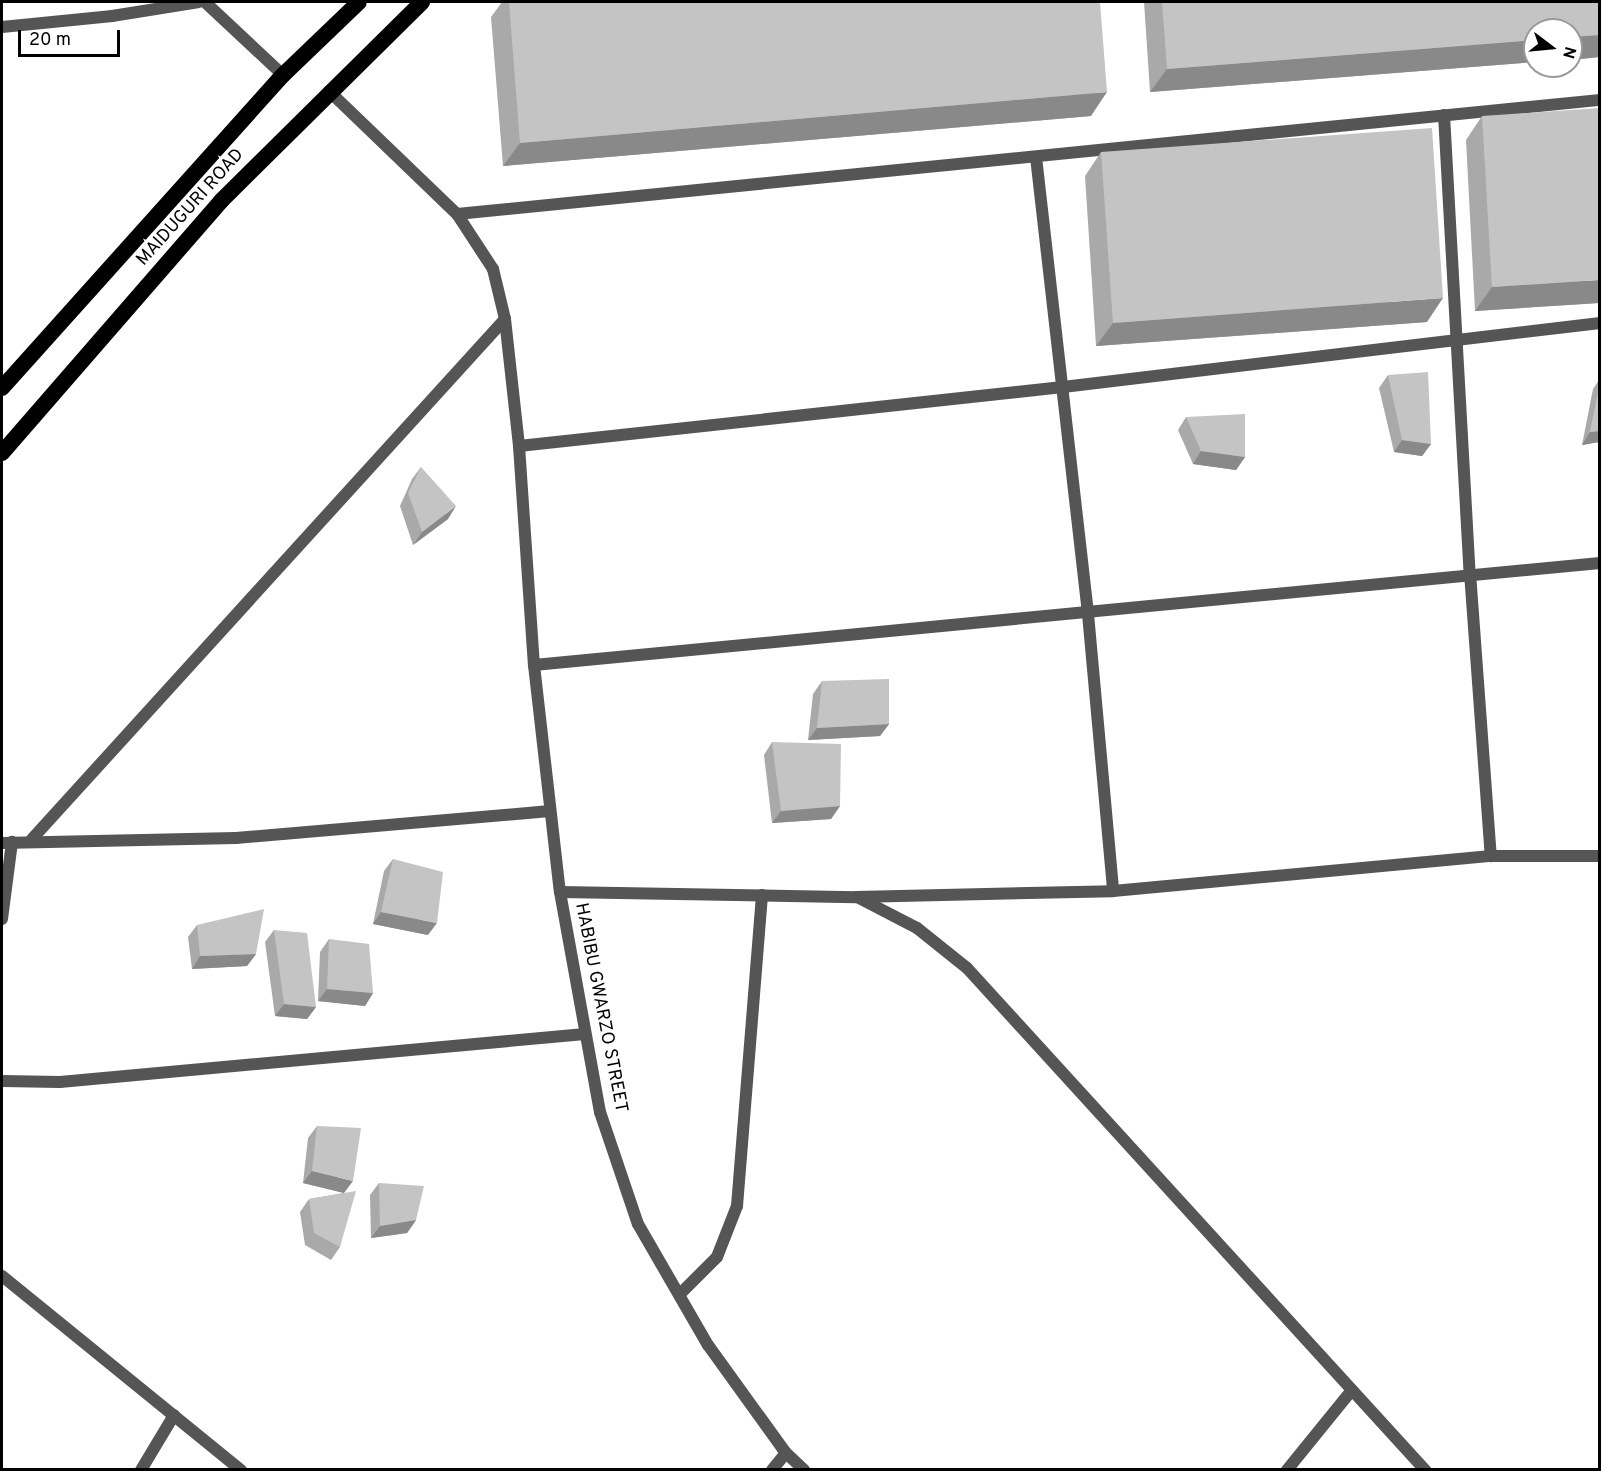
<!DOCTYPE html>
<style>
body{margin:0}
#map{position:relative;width:1601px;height:1471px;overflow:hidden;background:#fff;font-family:Overpass,sans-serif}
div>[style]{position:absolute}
.minor>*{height:12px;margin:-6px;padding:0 6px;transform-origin:6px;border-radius:6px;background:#555}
.trunk>*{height:16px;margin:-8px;padding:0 8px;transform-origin:8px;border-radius:8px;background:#000}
.wall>*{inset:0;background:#a9a9a9}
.shaded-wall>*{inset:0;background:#898989}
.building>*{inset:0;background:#c4c4c4}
span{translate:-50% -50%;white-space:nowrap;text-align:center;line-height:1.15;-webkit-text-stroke:5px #fff;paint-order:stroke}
.street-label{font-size:18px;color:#000}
.frame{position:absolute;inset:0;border:3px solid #000;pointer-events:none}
.north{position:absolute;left:1523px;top:18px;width:60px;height:60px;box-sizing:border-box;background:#fff;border:2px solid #999;border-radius:50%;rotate:106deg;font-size:16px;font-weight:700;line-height:24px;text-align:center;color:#000}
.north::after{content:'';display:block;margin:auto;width:21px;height:27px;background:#000;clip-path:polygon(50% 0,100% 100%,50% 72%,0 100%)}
.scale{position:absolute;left:18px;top:30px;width:102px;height:27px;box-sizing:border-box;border:3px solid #000;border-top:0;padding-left:8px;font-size:18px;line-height:21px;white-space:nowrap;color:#000;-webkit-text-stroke:4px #fff;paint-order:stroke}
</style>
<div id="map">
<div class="minor">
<div style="left:205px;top:2px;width:107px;rotate:43.1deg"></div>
<div style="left:2px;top:27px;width:111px;rotate:-5.7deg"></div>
<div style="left:112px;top:16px;width:88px;rotate:-9.1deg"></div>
<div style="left:329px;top:91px;width:178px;rotate:43.9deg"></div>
<div style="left:457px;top:214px;width:66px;rotate:56.8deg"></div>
<div style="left:493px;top:269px;width:51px;rotate:76.5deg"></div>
<div style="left:505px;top:319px;width:128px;rotate:83.7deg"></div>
<div style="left:519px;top:446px;width:220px;rotate:86.1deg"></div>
<div style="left:534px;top:665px;width:228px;rotate:83.5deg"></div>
<div style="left:560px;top:892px;width:224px;rotate:79.7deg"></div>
<div style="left:600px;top:1112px;width:118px;rotate:71.3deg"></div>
<div style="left:638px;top:1224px;width:140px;rotate:60deg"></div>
<div style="left:708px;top:1345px;width:133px;rotate:54.2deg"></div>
<div style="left:786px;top:1453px;width:25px;rotate:43deg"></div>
<div style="left:1444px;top:115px;width:459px;rotate:86.8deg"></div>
<div style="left:1470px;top:573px;width:284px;rotate:85.8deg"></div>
<div style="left:1036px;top:157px;width:460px;rotate:83.5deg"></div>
<div style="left:1088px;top:614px;width:278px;rotate:84.8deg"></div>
<div style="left:457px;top:214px;width:1149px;rotate:-5.7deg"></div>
<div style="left:519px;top:446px;width:547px;rotate:-6.19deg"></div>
<div style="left:1063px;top:387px;width:541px;rotate:-6.8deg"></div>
<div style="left:534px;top:665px;width:1071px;rotate:-5.47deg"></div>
<div style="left:32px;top:839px;width:703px;rotate:-47.71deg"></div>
<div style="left:2px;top:843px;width:234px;rotate:-1.2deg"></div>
<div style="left:236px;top:838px;width:315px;rotate:-4.9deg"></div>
<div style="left:560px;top:892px;width:296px;rotate:1deg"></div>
<div style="left:856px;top:897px;width:257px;rotate:-1.3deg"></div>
<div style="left:1113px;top:891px;width:380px;rotate:-5.3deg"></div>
<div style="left:1491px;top:856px;width:109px"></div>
<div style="left:859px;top:898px;width:65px;rotate:27.3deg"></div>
<div style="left:917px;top:928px;width:64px;rotate:38.7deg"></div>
<div style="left:967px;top:968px;width:680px;rotate:47.62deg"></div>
<div style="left:2px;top:919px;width:78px;rotate:-82.6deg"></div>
<div style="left:2px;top:1081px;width:58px;rotate:1deg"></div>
<div style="left:60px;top:1082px;width:527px;rotate:-5.22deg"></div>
<div style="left:2px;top:1276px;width:308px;rotate:39.1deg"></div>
<div style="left:680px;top:1294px;width:52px;rotate:-45deg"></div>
<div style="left:717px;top:1257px;width:55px;rotate:-68.6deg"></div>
<div style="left:737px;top:1206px;width:312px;rotate:-85.4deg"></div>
<div style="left:141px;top:1470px;width:64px;rotate:-59deg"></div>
<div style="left:772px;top:1470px;width:22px;rotate:-51deg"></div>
<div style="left:1287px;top:1470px;width:103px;rotate:-50.9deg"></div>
</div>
<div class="trunk">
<div style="left:2px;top:388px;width:421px;rotate:-48.1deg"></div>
<div style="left:283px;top:75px;width:105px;rotate:-43.8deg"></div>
<div style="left:2px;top:453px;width:334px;rotate:-49deg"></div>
<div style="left:221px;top:201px;width:283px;rotate:-44.7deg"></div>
</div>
<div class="wall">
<div style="clip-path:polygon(502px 2px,1100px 2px,1091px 116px,503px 166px,491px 17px)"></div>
<div style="clip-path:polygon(1144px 2px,1599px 2px,1599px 57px,1571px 60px,1535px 30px,1535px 62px,1150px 92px)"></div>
<div style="clip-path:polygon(1482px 116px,1599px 303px,1475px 311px,1466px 140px)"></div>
<div style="clip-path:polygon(1101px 152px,1427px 322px,1096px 346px,1085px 176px)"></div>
<div style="clip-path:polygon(1388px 375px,1431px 444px,1422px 456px,1394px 452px,1379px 388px)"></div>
<div style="clip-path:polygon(1599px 380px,1599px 442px,1582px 445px,1593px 389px)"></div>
<div style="clip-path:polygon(1186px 417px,1245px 457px,1236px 470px,1193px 464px,1178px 430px)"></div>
<div style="clip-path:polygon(421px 467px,448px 519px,413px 545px,400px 506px,412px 479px)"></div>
<div style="clip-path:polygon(822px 681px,889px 724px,880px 736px,808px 740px,813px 694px)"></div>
<div style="clip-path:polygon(772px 742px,840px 806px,831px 819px,772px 823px,764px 755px)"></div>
<div style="clip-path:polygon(393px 859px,428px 935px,373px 924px,384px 871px)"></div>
<div style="clip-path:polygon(197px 925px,256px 954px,247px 966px,192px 969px,188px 937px)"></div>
<div style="clip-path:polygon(274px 930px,316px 1007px,307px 1019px,275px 1016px,265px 942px)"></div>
<div style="clip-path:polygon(329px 939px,373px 993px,365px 1006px,318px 1001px,320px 952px)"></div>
<div style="clip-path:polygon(317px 1126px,344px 1193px,340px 1247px,331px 1260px,305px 1245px,300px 1212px,309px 1199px,344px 1193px,303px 1183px,308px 1138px)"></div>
<div style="clip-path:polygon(379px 1183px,416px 1220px,407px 1233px,371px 1238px,370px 1195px)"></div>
</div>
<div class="shaded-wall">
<div style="clip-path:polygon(1599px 35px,1599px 57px,1571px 60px,1571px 37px)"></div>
<div style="clip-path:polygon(1535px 40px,1535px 62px,1150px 92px,1167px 69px)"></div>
<div style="clip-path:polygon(1107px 92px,1091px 116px,503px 166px,520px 143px)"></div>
<div style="clip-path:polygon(1599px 280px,1599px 303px,1475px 311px,1492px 287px)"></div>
<div style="clip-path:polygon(1443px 298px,1427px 322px,1096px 346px,1113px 323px)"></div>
<div style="clip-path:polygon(1599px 431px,1599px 442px,1582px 445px,1590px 432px)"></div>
<div style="clip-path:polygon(1402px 440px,1431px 444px,1422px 456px,1394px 452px)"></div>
<div style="clip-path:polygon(1201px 451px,1245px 457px,1236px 470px,1193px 464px)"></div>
<div style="clip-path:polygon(456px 506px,448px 519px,413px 545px,422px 532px)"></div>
<div style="clip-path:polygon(889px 724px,880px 736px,808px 740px,817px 728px)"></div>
<div style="clip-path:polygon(840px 806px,831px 819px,772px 823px,781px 811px)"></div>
<div style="clip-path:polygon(381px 912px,437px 923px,428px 935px,373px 924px)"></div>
<div style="clip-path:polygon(256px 954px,247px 966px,192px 969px,200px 956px)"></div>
<div style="clip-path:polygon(327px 989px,373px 993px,365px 1006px,318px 1001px)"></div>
<div style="clip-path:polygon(284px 1004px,316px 1007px,307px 1019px,275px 1016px)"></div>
<div style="clip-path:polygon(312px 1171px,353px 1181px,344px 1193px,303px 1183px)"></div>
<div style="clip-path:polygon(416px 1220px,407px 1233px,371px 1238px,380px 1226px)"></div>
</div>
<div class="building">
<div style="clip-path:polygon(509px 2px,1100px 2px,1107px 92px,520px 143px)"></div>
<div style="clip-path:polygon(1162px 2px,1599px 2px,1599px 35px,1571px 37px,1571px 30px,1535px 30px,1535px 40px,1167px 69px)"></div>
<div style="clip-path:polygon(1599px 108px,1599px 280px,1492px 287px,1482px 116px)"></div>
<div style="clip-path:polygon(1432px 128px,1443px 298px,1113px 323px,1101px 152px)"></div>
<div style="clip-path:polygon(1428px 372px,1431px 444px,1402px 440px,1388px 375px)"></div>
<div style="clip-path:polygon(1599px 387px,1599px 431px,1590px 432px)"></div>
<div style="clip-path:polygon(1245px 414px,1245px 457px,1201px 451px,1186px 417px)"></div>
<div style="clip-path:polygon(421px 467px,456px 506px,422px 532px,408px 493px)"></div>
<div style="clip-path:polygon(889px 679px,889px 724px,817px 728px,822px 681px)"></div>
<div style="clip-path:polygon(772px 742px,841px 744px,840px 806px,781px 811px)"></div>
<div style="clip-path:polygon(393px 859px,443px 872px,437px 923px,381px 912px)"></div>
<div style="clip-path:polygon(264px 909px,256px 954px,200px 956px,197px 925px)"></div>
<div style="clip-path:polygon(274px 930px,307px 933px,316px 1007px,284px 1004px)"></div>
<div style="clip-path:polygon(329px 939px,369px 944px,373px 993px,327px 989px)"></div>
<div style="clip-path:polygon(317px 1126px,361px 1128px,353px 1181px,312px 1171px)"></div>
<div style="clip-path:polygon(379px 1183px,424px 1186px,416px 1220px,380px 1226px)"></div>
<div style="clip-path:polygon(356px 1191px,340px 1247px,314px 1233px,309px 1199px)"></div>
</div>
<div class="street-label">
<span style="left:191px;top:208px;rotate:-48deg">MAIDUGURI ROAD</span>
<span style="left:600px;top:1008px;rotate:79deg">HABIBU GWARZO STREET</span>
</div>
<div class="frame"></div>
<div class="north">N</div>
<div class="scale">20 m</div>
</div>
